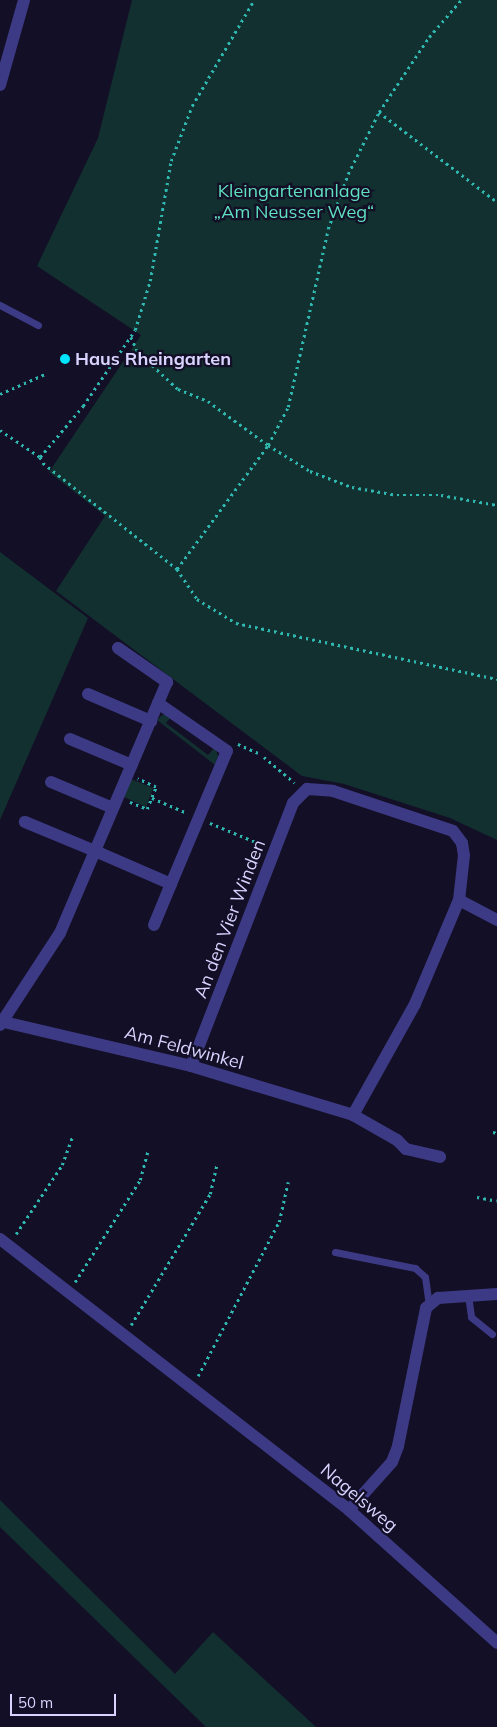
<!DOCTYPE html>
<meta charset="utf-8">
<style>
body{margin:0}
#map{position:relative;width:497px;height:1727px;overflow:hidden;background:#130f26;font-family:Mulish,sans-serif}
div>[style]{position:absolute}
.green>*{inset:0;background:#12302f}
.path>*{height:2.5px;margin-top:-1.25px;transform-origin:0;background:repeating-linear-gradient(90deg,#2fb8b0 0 2.5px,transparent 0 6.5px)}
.service>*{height:7px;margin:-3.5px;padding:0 3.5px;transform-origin:3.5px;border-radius:3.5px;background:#3d3a85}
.minor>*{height:12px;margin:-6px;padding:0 6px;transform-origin:6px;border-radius:6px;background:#3d3a85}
.dots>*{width:14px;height:14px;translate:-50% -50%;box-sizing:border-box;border:2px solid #130f26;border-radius:50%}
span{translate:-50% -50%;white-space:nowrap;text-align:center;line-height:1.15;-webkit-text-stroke:4.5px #130f26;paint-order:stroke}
.park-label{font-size:18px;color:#5fe0c0}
.poi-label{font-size:18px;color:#d9d4ff;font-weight:700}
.left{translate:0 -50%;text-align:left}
.street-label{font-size:18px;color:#d9d4ff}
.scale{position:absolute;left:10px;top:1694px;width:106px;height:22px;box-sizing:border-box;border:2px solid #d9d4ff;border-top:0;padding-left:6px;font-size:15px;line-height:18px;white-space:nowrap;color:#d9d4ff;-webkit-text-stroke:4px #130f26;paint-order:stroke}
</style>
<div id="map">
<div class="green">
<div style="clip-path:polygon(132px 0,497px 0,497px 840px,450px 818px,344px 784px,302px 776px,56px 591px,105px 516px,49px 472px,141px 335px,37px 266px,98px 138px)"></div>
<div style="clip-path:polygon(0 552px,88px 618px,0 820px)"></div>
<div style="clip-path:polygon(162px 715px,173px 715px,166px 723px,208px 755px,215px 747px,218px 756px,215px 765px,157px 720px)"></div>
<div style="clip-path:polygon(131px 779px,153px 788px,146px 807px,124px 797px)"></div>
<div style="clip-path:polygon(0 1500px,175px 1674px,213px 1632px,316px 1727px,206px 1727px,0 1527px)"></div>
</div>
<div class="path">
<div style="left:379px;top:112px;width:148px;rotate:37.3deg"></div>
<div style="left:131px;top:337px;width:17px;rotate:65deg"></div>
<div style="left:138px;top:352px;width:54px;rotate:42.8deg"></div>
<div style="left:178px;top:389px;width:32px;rotate:22deg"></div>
<div style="left:208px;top:401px;width:74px;rotate:36.3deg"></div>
<div style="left:268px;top:445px;width:49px;rotate:31.8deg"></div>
<div style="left:310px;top:471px;width:45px;rotate:20.9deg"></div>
<div style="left:352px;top:487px;width:46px;rotate:10.1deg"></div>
<div style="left:397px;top:495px;width:44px"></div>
<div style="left:441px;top:495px;width:57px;rotate:10.1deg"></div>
<div style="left:0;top:394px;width:49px;rotate:-24deg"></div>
<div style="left:0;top:430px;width:48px;rotate:34deg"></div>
<div style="left:40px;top:457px;width:7px;rotate:63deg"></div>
<div style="left:43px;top:463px;width:171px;rotate:38.3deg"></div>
<div style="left:177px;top:569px;width:154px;rotate:-53.7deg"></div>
<div style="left:268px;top:445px;width:43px;rotate:-62.2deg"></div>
<div style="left:288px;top:407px;width:182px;rotate:-77.3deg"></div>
<div style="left:328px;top:229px;width:59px;rotate:-70deg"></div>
<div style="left:348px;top:174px;width:69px;rotate:-63.4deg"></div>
<div style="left:379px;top:112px;width:90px;rotate:-56.3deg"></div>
<div style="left:429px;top:37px;width:49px;rotate:-49.1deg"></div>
<div style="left:40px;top:457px;width:67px;rotate:-49.9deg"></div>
<div style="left:83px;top:406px;width:92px;rotate:-55.6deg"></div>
<div style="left:135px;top:330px;width:51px;rotate:-73deg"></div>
<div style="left:150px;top:281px;width:122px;rotate:-80.1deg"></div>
<div style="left:171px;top:161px;width:59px;rotate:-69.1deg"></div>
<div style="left:192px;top:106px;width:123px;rotate:-59.7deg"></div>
<div style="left:177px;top:569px;width:36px;rotate:56deg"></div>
<div style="left:197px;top:599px;width:46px;rotate:31.6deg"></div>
<div style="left:236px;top:623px;width:267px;rotate:12.1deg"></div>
<div style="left:238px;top:744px;width:22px;rotate:24deg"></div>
<div style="left:264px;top:757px;width:40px;rotate:40deg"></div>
<div style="left:152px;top:798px;width:38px;rotate:23deg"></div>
<div style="left:130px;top:802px;width:18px;rotate:22deg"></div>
<div style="left:147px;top:809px;width:24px;rotate:-68deg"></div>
<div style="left:156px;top:787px;width:20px;rotate:-156deg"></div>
<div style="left:210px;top:823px;width:57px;rotate:22.5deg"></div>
<div style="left:493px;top:1132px;width:4px;rotate:14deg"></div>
<div style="left:477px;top:1197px;width:20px;rotate:11deg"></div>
<div style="left:16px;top:1234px;width:83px;rotate:-56.3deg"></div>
<div style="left:62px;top:1165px;width:30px;rotate:-70deg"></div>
<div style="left:75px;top:1282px;width:121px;rotate:-57.5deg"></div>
<div style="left:140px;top:1180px;width:30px;rotate:-75deg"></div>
<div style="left:131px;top:1325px;width:153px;rotate:-58.9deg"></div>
<div style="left:210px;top:1194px;width:31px;rotate:-77deg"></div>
<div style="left:198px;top:1376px;width:174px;rotate:-62.3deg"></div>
<div style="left:279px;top:1222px;width:41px;rotate:-77.3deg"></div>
</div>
<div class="service">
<div style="left:0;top:305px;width:43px;rotate:27.8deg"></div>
<div style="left:335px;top:1252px;width:82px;rotate:11.3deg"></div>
<div style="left:415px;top:1268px;width:13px;rotate:42deg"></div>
<div style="left:425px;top:1277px;width:27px;rotate:82deg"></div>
<div style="left:468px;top:1295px;width:22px;rotate:82deg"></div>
<div style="left:471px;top:1317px;width:27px;rotate:39deg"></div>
</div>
<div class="minor">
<div style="left:0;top:85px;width:88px;rotate:-74.2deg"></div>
<div style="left:118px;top:648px;width:60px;rotate:34.8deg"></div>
<div style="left:167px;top:682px;width:184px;rotate:113.1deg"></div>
<div style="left:95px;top:851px;width:83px;rotate:23.5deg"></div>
<div style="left:171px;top:884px;width:144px;rotate:-67.2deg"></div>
<div style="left:227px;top:751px;width:84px;rotate:-145.2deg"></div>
<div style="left:88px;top:694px;width:69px;rotate:23.2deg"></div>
<div style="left:70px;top:739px;width:67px;rotate:22.8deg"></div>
<div style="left:51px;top:782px;width:67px;rotate:22.8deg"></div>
<div style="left:154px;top:925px;width:44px;rotate:-67.5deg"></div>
<div style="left:4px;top:1022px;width:192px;rotate:13.2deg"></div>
<div style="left:191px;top:1066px;width:169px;rotate:16.8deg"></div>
<div style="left:353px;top:1115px;width:127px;rotate:-60.8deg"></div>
<div style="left:415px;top:1004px;width:113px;rotate:-67.1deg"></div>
<div style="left:0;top:1025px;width:110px;rotate:-56.9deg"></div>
<div style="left:60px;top:933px;width:89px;rotate:-66.9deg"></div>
<div style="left:95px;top:851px;width:76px;rotate:-157.5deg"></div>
<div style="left:191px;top:1066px;width:282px;rotate:-68.8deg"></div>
<div style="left:293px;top:803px;width:20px;rotate:-45deg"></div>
<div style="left:307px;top:789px;width:26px;rotate:4deg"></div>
<div style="left:333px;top:791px;width:126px;rotate:18.4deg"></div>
<div style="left:453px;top:831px;width:15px;rotate:53deg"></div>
<div style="left:462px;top:843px;width:12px;rotate:81deg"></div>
<div style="left:464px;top:855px;width:45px;rotate:96.3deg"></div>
<div style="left:459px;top:900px;width:43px;rotate:27.8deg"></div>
<div style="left:353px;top:1115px;width:51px;rotate:29.6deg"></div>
<div style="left:397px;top:1140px;width:13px;rotate:45deg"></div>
<div style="left:406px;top:1149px;width:35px;rotate:13deg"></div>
<div style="left:0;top:1239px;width:442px;rotate:37.8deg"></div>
<div style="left:349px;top:1510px;width:199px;rotate:41.9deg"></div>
<div style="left:349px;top:1510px;width:64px;rotate:-48.1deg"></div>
<div style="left:392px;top:1462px;width:17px;rotate:-69deg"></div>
<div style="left:398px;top:1446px;width:141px;rotate:-78.5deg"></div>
<div style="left:426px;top:1308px;width:16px;rotate:-40deg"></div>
<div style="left:438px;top:1298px;width:59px;rotate:-3.9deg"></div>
</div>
<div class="dots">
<div style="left:65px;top:359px;background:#00e5ff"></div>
</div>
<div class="park-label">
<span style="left:294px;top:202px">Kleingartenanlage<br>„Am Neusser Weg“</span>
</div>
<div class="poi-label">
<span class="left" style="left:75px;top:359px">Haus Rheingarten</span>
</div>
<div class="street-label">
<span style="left:230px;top:919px;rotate:-69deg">An den Vier Winden</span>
<span style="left:184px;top:1048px;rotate:15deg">Am Feldwinkel</span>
<span style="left:359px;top:1498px;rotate:40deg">Nagelsweg</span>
</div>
<div class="scale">50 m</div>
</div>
